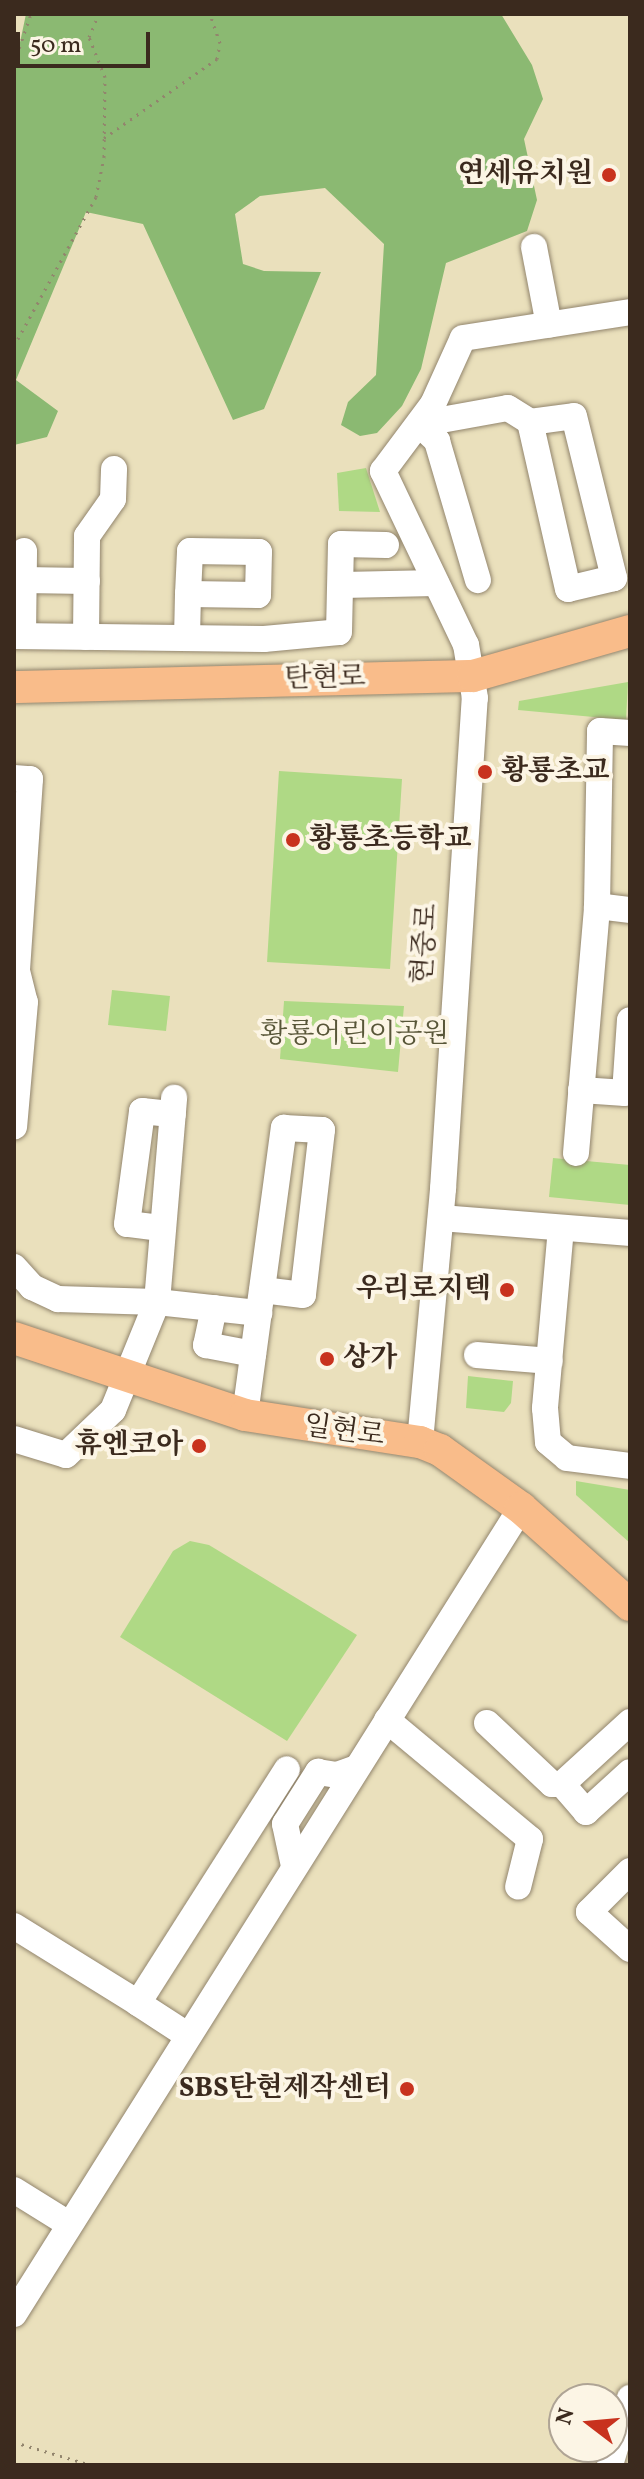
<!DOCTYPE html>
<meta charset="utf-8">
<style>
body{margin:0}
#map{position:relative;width:644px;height:2479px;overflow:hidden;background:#eae0bc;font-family:Vollkorn,"Noto Serif KR",serif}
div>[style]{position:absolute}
.green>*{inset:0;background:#afd985}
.forest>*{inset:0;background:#8bb972}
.path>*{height:3px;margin-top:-1.5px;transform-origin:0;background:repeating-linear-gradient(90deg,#92856d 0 2px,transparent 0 8px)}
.roads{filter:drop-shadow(0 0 2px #92856d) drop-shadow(0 0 2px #92856d)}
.minor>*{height:26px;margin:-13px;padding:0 13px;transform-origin:13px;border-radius:13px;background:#fff}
.major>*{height:32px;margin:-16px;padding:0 16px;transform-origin:16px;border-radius:16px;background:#f9bc8a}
.dots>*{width:22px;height:22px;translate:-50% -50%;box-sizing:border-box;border:4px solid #fcf5e5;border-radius:50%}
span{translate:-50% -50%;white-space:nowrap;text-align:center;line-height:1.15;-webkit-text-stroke:8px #fcf5e5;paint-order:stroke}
.poi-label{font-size:28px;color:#3b2a1e;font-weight:700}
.right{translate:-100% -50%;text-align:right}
.left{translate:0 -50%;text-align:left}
.street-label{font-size:28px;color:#3b2a1e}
.park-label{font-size:28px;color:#585638}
.frame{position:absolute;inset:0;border:16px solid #3b2a1e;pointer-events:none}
.north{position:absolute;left:548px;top:2383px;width:80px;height:80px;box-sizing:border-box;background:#fcf5e5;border:2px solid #afa495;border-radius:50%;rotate:286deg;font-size:22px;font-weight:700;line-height:32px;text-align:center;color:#3b2a1e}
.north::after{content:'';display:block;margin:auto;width:28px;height:36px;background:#c8321e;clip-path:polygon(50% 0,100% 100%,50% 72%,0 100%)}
.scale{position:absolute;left:16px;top:32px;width:134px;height:36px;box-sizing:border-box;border:4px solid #3b2a1e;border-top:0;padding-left:10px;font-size:24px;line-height:28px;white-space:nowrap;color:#3b2a1e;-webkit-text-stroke:6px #fcf5e5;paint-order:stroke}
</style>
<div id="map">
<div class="green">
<div style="clip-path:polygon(366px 468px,380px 512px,339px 511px,337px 473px)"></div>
<div style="clip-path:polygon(628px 682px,626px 720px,518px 710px,519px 701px)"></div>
<div style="clip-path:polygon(279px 771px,402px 779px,390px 969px,267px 962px)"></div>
<div style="clip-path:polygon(112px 990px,170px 996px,166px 1031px,108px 1025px)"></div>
<div style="clip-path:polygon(284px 1001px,404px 1006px,398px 1072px,280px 1059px)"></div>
<div style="clip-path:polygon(553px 1158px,630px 1165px,630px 1205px,549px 1197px)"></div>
<div style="clip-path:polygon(468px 1376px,513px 1381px,511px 1403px,504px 1412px,466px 1408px)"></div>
<div style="clip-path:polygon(576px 1481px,630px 1490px,630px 1543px,576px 1495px)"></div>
<div style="clip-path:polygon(190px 1541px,209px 1545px,357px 1635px,287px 1741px,120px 1637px,173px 1551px)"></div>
</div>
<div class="forest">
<div style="clip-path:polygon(26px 14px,501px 14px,532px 65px,543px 99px,524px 139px,537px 200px,527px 231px,446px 263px,421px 369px,402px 406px,377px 433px,360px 436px,341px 425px,348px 402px,376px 375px,384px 244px,325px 188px,260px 196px,235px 214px,243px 264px,264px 271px,321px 272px,264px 409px,233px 420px,143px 224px,86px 212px,16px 380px,58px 411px,47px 437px,14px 445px,14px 71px)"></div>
</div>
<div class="path">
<div style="left:14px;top:63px;width:52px;rotate:-70.9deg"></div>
<div style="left:104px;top:138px;width:138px;rotate:-35deg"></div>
<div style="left:217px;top:59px;width:16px;rotate:-79deg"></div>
<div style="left:220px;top:43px;width:31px;rotate:-109deg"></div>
<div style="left:14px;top:346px;width:170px;rotate:-61.2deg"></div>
<div style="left:96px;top:197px;width:41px;rotate:-78.7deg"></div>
<div style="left:104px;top:157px;width:80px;rotate:-89.3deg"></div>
<div style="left:105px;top:77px;width:43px;rotate:-111.8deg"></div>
<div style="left:89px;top:37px;width:25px;rotate:-67deg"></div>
<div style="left:14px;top:2442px;width:80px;rotate:16.6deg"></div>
</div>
<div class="roads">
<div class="minor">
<div style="left:534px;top:247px;width:79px;rotate:79.1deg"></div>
<div style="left:419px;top:424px;width:90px;rotate:-10.2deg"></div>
<div style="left:508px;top:408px;width:26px;rotate:32deg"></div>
<div style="left:530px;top:422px;width:44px;rotate:-7.8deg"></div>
<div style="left:574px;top:416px;width:167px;rotate:76.1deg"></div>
<div style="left:614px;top:578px;width:47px;rotate:166.6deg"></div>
<div style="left:568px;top:589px;width:171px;rotate:-102.8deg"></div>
<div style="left:419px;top:424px;width:25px;rotate:43deg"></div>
<div style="left:437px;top:441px;width:145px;rotate:73.6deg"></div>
<div style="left:23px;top:580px;width:64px;rotate:0.9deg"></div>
<div style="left:342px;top:585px;width:94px;rotate:-1.2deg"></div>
<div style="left:14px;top:636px;width:250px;rotate:0.7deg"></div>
<div style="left:264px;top:639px;width:75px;rotate:-5.3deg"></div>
<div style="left:339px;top:632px;width:88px;rotate:-88.7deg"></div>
<div style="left:341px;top:544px;width:45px;rotate:1.3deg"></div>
<div style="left:23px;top:636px;width:85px;rotate:-89.3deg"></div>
<div style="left:86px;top:637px;width:101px;rotate:-89.4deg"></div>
<div style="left:87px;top:536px;width:45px;rotate:-54.9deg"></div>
<div style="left:113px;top:499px;width:30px;rotate:-88deg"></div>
<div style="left:187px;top:638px;width:44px;rotate:-88.7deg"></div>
<div style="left:188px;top:594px;width:43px;rotate:-87.3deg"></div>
<div style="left:190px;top:551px;width:69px;rotate:0.8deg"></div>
<div style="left:259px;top:552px;width:43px;rotate:91.3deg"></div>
<div style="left:258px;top:595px;width:70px;rotate:-179.2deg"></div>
<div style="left:14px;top:778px;width:16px;rotate:4deg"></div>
<div style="left:30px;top:779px;width:192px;rotate:93.9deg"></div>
<div style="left:17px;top:971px;width:32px;rotate:76deg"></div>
<div style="left:25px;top:1002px;width:125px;rotate:95deg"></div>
<div style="left:597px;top:906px;width:33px;rotate:7deg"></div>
<div style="left:581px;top:1090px;width:44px;rotate:3.9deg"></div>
<div style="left:625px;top:1093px;width:73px;rotate:-86.1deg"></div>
<div style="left:576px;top:1153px;width:248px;rotate:-85.1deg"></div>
<div style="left:597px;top:906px;width:175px;rotate:-89deg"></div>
<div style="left:600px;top:731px;width:30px;rotate:4deg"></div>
<div style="left:441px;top:1218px;width:190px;rotate:4.5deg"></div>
<div style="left:161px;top:1228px;width:34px;rotate:-173deg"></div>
<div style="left:127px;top:1224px;width:114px;rotate:-82.4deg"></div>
<div style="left:142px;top:1111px;width:31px;rotate:6deg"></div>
<div style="left:561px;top:1228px;width:181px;rotate:95.1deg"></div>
<div style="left:545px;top:1408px;width:34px;rotate:85deg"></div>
<div style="left:548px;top:1442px;width:25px;rotate:40deg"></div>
<div style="left:567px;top:1458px;width:64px;rotate:7.2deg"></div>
<div style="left:14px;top:1267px;width:27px;rotate:48deg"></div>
<div style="left:32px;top:1287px;width:29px;rotate:25deg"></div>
<div style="left:58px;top:1299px;width:99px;rotate:1.7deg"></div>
<div style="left:157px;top:1302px;width:103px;rotate:6.2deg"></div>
<div style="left:214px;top:1308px;width:38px;rotate:102deg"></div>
<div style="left:206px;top:1345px;width:48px;rotate:10.8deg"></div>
<div style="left:477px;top:1355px;width:73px;rotate:4.7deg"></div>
<div style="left:245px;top:1415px;width:290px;rotate:-82.3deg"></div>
<div style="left:284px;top:1128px;width:38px;rotate:3deg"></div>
<div style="left:322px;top:1130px;width:166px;rotate:96.6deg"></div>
<div style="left:303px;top:1295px;width:41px;rotate:-173deg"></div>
<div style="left:14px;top:1439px;width:54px;rotate:17.1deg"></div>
<div style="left:66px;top:1455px;width:65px;rotate:-43.8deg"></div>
<div style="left:113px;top:1410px;width:117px;rotate:-67.8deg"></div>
<div style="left:157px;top:1302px;width:205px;rotate:-85.2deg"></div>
<div style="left:420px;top:1442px;width:254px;rotate:-84.8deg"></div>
<div style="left:443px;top:1189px;width:492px;rotate:-86.3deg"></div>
<div style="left:475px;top:698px;width:54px;rotate:-99.6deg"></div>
<div style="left:466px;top:645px;width:193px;rotate:-115.5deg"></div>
<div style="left:383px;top:471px;width:84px;rotate:-53.3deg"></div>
<div style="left:433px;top:404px;width:72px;rotate:-65.6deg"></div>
<div style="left:463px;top:338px;width:169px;rotate:-8.8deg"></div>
<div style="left:387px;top:1720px;width:186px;rotate:39.8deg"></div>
<div style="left:530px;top:1839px;width:49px;rotate:104deg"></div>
<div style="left:630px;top:1722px;width:92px;rotate:137.6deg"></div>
<div style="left:562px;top:1784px;width:37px;rotate:49deg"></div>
<div style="left:586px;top:1812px;width:59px;rotate:-42.3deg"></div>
<div style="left:487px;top:1723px;width:89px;rotate:43.2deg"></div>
<div style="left:552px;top:1784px;width:10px"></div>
<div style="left:294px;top:1866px;width:43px;rotate:-102.1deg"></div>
<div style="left:285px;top:1824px;width:62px;rotate:-57.6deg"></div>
<div style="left:318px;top:1772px;width:19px;rotate:9deg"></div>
<div style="left:337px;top:1775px;width:20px;rotate:-20deg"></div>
<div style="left:630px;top:1871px;width:58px;rotate:135deg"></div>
<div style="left:589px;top:1912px;width:55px;rotate:42.1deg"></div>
<div style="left:14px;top:1926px;width:146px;rotate:31.8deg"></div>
<div style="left:187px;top:2035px;width:59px;rotate:-146.9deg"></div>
<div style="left:138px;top:2003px;width:277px;rotate:-57.5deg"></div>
<div style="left:14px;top:2190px;width:62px;rotate:31.9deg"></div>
<div style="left:14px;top:2314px;width:952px;rotate:-57.83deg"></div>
<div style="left:610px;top:2465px;width:70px;rotate:-73.4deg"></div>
</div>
<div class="major">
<div style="left:14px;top:687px;width:459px;rotate:-1.4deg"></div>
<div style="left:473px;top:676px;width:163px;rotate:-16deg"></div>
<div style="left:14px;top:1338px;width:243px;rotate:18.4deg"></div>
<div style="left:245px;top:1415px;width:177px;rotate:8.8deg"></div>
<div style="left:420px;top:1442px;width:22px;rotate:22deg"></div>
<div style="left:440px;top:1450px;width:100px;rotate:35.6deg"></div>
<div style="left:521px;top:1508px;width:146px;rotate:41.7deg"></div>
</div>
</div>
<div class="dots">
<div style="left:609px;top:175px;background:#c8321e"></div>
<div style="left:485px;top:772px;background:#c8321e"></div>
<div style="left:293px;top:840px;background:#c8321e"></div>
<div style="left:507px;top:1290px;background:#c8321e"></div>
<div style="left:327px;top:1359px;background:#c8321e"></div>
<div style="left:199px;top:1446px;background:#c8321e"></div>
<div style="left:407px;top:2089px;background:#c8321e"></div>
</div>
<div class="poi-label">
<span class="right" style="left:593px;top:175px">연세유치원</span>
<span class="left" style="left:501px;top:772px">황룡초교</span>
<span class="left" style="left:309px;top:840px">황룡초등학교</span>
<span class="right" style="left:491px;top:1290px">우리로지텍</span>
<span class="left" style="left:343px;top:1359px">상가</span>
<span class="right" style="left:183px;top:1446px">휴엔코아</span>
<span class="right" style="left:391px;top:2089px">SBS탄현제작센터</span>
</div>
<div class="street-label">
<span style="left:325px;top:679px;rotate:-1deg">탄현로</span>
<span style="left:426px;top:944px;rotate:-86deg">현중로</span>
<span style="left:344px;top:1432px;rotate:8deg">일현로</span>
</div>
<div class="park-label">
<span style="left:355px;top:1035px">황룡어린이공원</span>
</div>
<div class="frame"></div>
<div class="north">N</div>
<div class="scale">50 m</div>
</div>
